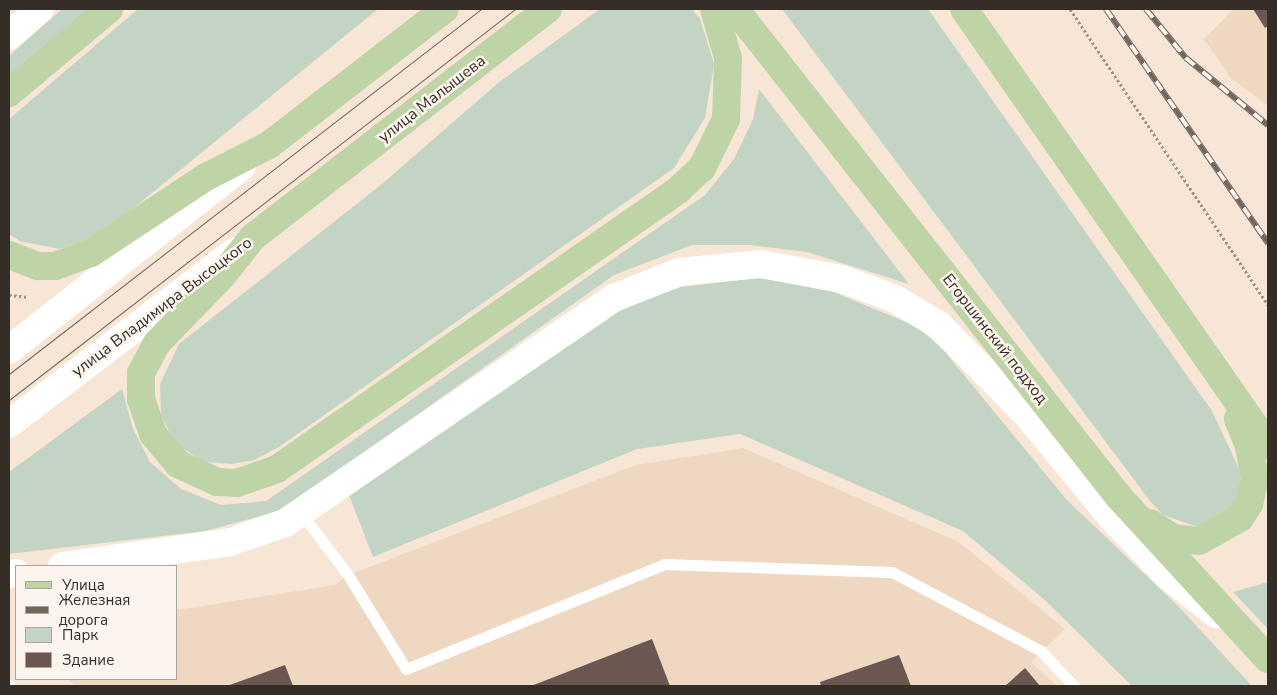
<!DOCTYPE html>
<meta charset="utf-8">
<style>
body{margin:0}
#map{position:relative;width:1277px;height:695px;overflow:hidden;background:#f7e6d5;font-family:"Nunito Sans",sans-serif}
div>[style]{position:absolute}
.built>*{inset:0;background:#efd8c1}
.green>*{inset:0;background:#c4d4c4}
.building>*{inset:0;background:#6c5651}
.path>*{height:3px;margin-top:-1.5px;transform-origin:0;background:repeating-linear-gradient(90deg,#9f9386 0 2.5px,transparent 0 5px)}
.service>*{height:11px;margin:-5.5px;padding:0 5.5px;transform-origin:5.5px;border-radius:5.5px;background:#fff}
.secondary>*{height:28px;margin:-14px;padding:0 14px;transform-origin:14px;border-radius:14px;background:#fff}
.primary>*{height:28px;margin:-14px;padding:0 14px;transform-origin:14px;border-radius:14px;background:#bed4a6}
.tram>*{height:1px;margin:-0.5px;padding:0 0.5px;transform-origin:0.5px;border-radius:0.5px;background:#6f665c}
.rail>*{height:5.5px;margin-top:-2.75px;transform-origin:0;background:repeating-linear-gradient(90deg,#fcf5ee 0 11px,#6f665c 0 22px);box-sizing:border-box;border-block:1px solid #6f665c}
span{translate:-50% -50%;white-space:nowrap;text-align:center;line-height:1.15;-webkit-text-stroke:5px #fcf5ee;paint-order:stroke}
.street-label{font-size:16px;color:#342e27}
.frame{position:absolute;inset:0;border:10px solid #342e27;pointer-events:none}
.legend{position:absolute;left:15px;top:565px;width:162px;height:115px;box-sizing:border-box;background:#fcf5ee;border:1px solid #aca59e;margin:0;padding:6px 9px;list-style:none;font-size:15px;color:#342e27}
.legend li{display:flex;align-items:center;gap:10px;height:25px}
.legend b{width:25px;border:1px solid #aca59e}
</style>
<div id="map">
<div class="built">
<div style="clip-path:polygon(1234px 9px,1268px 9px,1268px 106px,1231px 78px,1204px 39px)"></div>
<div style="clip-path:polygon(743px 448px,959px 542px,1065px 629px,1031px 662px,1057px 686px,1008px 686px,1024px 668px,1004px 686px,74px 686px,69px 679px,176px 679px,176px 610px,335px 585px,348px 575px,636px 465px)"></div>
</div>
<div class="green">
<div style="clip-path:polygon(62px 9px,91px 9px,9px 78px,9px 56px)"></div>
<div style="clip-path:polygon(138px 9px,378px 9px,120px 219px,87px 240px,59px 249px,20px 241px,9px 234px,9px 119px)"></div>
<div style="clip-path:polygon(600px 9px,692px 9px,700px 19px,714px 64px,705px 118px,674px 168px,279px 447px,254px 460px,232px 464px,204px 462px,176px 444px,161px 416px,160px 384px,179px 344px,382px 184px,498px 83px)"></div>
<div style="clip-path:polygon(782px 9px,928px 9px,1212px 411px,1241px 473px,1239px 495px,1231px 512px,1215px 523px,1195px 526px,1163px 515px,1150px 501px)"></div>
<div style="clip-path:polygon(759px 89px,909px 284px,807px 252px,751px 245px,692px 245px,614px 275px,283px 510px,205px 531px,9px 554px,9px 472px,122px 389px,133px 429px,150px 462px,181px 489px,221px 505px,266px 501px,705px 195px,734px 159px,753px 119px)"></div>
<div style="clip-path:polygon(764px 277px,826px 289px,918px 327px,945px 352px,1066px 499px,1179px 607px,1252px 686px,1132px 686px,1046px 601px,963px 531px,740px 434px,637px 449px,373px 557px,349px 495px,621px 309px,681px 287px)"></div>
<div style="clip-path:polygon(1268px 582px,1268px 629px,1233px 592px)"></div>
</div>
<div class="building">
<div style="clip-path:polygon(1253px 9px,1268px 9px,1268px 26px,1265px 28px)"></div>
<div style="clip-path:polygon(652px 639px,670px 686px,531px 686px)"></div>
<div style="clip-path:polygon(899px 655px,911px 686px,821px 686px,820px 682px)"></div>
<div style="clip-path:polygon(285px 665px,293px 686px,227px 686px)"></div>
<div style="clip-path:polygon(1025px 668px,1040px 686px,1005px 686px)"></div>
</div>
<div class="path">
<div style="left:1070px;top:9px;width:356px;rotate:56.2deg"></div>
<div style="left:9px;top:295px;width:19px;rotate:6deg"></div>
</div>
<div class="service">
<div style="left:302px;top:514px;width:76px;rotate:53deg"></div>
<div style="left:348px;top:575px;width:110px;rotate:58.3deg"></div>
<div style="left:406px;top:669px;width:279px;rotate:-22.1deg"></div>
<div style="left:664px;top:564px;width:228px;rotate:2deg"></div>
<div style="left:892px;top:572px;width:169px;rotate:27.9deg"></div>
<div style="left:1041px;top:651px;width:48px;rotate:46.7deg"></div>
<div style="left:9px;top:685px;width:1px;rotate:90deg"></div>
</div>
<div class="secondary">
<div style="left:9px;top:36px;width:41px;rotate:-41.1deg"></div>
<div style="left:9px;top:350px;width:297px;rotate:-38.3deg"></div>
<div style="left:9px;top:424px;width:283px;rotate:-37.4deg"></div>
<div style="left:62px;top:566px;width:170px;rotate:-8.1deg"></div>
<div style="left:230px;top:542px;width:58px;rotate:-19.1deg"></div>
<div style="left:285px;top:523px;width:399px;rotate:-34.4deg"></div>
<div style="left:614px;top:298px;width:70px;rotate:-21.8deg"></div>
<div style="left:679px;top:272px;width:81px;rotate:-5.6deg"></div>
<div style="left:760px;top:264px;width:83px;rotate:10.4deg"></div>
<div style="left:842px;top:279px;width:57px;rotate:20.7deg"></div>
<div style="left:895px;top:299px;width:51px;rotate:30.6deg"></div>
<div style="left:939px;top:325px;width:130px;rotate:45.6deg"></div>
<div style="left:1030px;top:418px;width:129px;rotate:50.6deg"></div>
<div style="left:1112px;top:518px;width:79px;rotate:46deg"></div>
<div style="left:1167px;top:575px;width:63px;rotate:38.5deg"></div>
<div style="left:9px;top:574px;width:7px;rotate:-8deg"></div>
</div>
<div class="primary">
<div style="left:548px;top:9px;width:373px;rotate:142.3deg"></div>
<div style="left:253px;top:237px;width:50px;rotate:128.5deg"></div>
<div style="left:222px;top:276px;width:93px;rotate:134.1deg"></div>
<div style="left:157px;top:343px;width:34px;rotate:118deg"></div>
<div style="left:141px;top:373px;width:26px;rotate:90deg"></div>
<div style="left:141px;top:399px;width:37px;rotate:71deg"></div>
<div style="left:153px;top:434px;width:39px;rotate:50deg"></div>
<div style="left:178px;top:464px;width:43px;rotate:24.8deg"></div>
<div style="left:217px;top:482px;width:20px;rotate:3deg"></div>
<div style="left:237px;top:483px;width:42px;rotate:-19.3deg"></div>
<div style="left:277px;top:469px;width:489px;rotate:-34.8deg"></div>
<div style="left:678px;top:190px;width:33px;rotate:-43deg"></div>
<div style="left:702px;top:168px;width:55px;rotate:-63.9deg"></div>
<div style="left:726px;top:119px;width:61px;rotate:-88.1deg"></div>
<div style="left:728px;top:58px;width:51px;rotate:-105.9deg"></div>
<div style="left:735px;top:9px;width:621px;rotate:51.8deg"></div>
<div style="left:1119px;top:497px;width:220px;rotate:47.4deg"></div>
<div style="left:964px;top:9px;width:532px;rotate:55.11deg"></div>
<div style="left:9px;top:93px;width:131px;rotate:-40deg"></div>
<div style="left:9px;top:255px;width:31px;rotate:21deg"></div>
<div style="left:38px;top:266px;width:17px"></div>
<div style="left:55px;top:266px;width:38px;rotate:-20deg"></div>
<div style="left:91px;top:253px;width:138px;rotate:-33.5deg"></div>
<div style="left:206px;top:177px;width:71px;rotate:-26.9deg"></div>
<div style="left:269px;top:145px;width:222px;rotate:-37.7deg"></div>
<div style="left:1150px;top:523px;width:27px;rotate:33deg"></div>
<div style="left:1173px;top:538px;width:26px;rotate:7deg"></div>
<div style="left:1199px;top:541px;width:47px;rotate:-29.3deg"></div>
<div style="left:1240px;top:518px;width:17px;rotate:-57deg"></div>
<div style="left:1249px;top:504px;width:27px;rotate:-77deg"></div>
<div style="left:1255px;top:478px;width:36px;rotate:-101deg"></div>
<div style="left:1248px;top:443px;width:26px;rotate:-113deg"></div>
</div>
<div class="tram">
<div style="left:9px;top:374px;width:597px;rotate:-37.71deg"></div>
<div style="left:9px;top:400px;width:639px;rotate:-37.69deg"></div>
</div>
<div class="rail">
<div style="left:1106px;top:9px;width:285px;rotate:55.3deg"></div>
<div style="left:1146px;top:9px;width:63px;rotate:50.8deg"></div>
<div style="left:1186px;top:58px;width:106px;rotate:39.3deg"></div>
</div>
<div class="street-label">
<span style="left:432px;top:99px;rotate:-38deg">улица Малышева</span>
<span style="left:162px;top:307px;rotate:-37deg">улица Владимира Высоцкого</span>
<span style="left:995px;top:339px;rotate:52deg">Егоршинский подход</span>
</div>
<div class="frame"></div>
<ul class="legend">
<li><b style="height:6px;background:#bed4a6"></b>Улица</li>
<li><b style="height:6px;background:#6f665c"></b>Железная дорога</li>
<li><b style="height:14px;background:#c4d4c4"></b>Парк</li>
<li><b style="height:14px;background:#6c5651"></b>Здание</li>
</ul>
</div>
